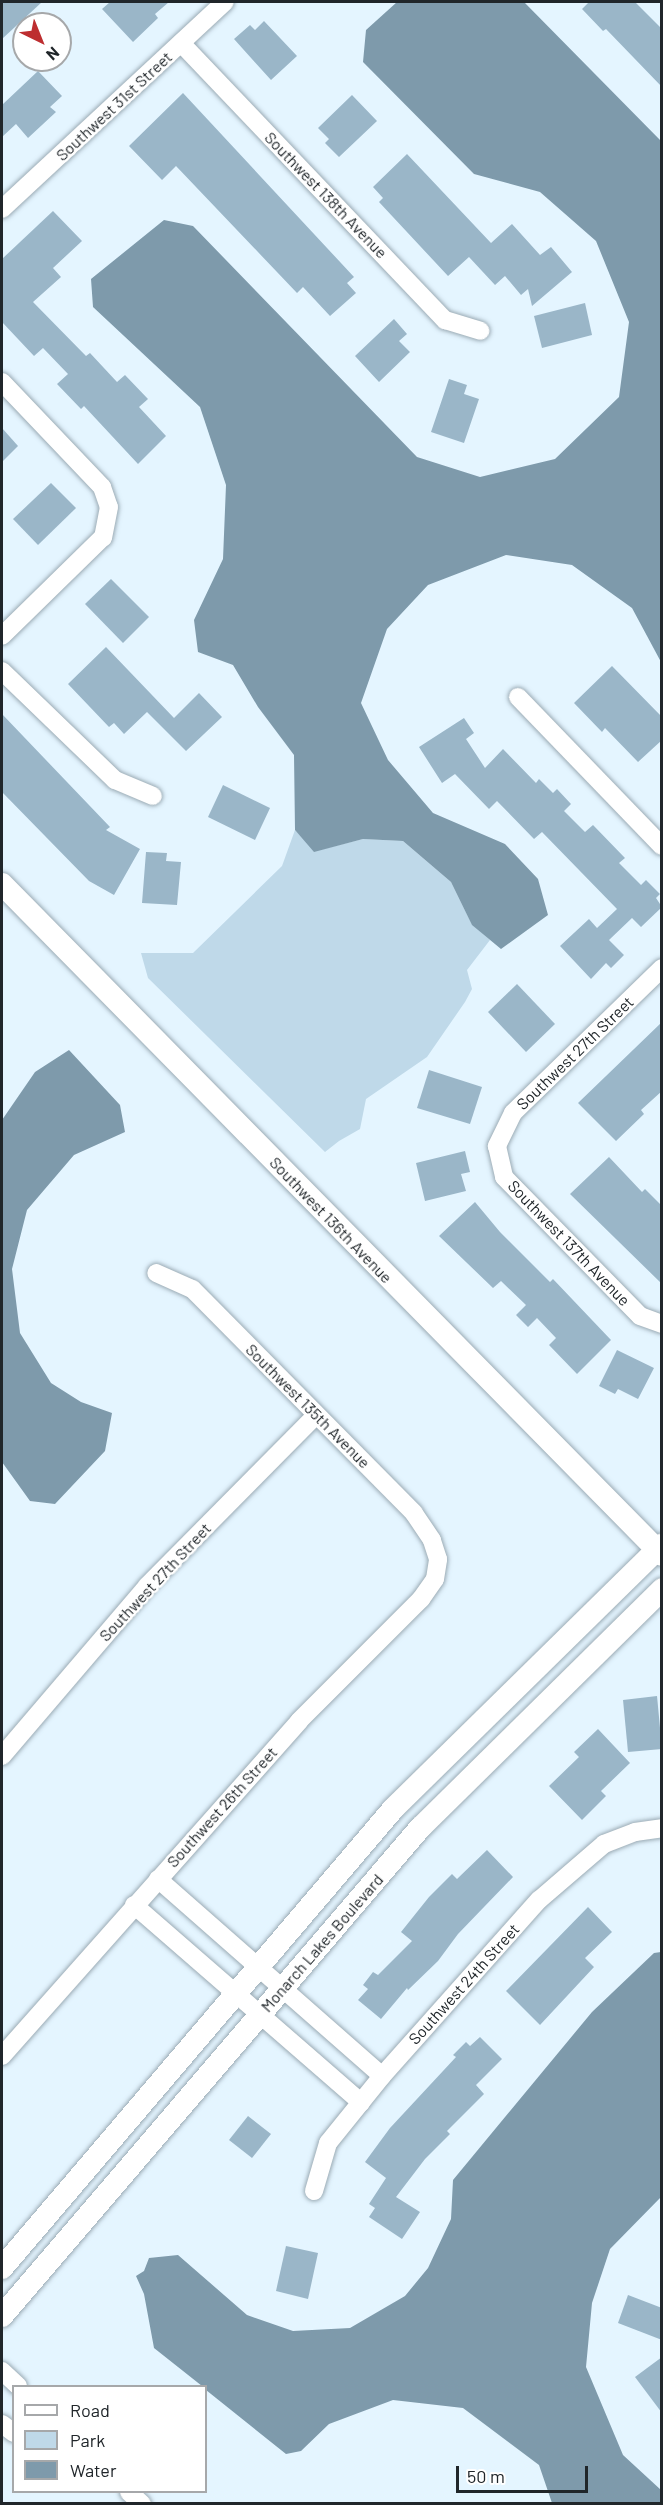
<!DOCTYPE html>
<style>
body{margin:0}
#map{position:relative;width:663px;height:2505px;overflow:hidden;background:#e4f5ff;font-family:Barlow,sans-serif}
div>[style]{position:absolute}
.green>*{inset:0;background:#bfd9e9}
.water>*{inset:0;background:#7e9aab}
.building>*{inset:0;background:#9ab6c8}
.roads{filter:drop-shadow(0 0 2px #9babb5) drop-shadow(0 0 2px #9babb5)}
.minor>*{height:18px;margin:-9px;padding:0 9px;transform-origin:9px;border-radius:9px;background:#fff}
.tertiary>*{height:22px;margin:-11px;padding:0 11px;transform-origin:11px;border-radius:11px;background:#fff}
span{translate:-50% -50%;white-space:nowrap;text-align:center;line-height:1.15;-webkit-text-stroke:5px #fff;paint-order:stroke}
.street-label{font-size:16px;color:#20262a}
.frame{position:absolute;inset:0;border:3px solid #20262a;pointer-events:none}
.legend{position:absolute;left:12px;top:2385px;width:195px;height:108px;box-sizing:border-box;background:#fff;border:2px solid #a6a8aa;margin:0;padding:8px 10px;list-style:none;font-size:18px;color:#20262a}
.legend li{display:flex;align-items:center;gap:12px;height:30px}
.legend b{width:30px;border:2px solid #a6a8aa}
.north{position:absolute;left:12px;top:12px;width:60px;height:60px;box-sizing:border-box;background:#fff;border:2px solid #a6a8aa;border-radius:50%;rotate:137deg;font-size:16px;font-weight:700;line-height:24px;text-align:center;color:#20262a}
.north::after{content:'';display:block;margin:auto;width:21px;height:27px;background:#bd2e30;clip-path:polygon(50% 0,100% 100%,50% 72%,0 100%)}
.scale{position:absolute;left:456px;top:2466px;width:132px;height:27px;box-sizing:border-box;border:3px solid #20262a;border-top:0;padding-left:8px;font-size:18px;line-height:21px;white-space:nowrap;color:#20262a;-webkit-text-stroke:4px #fff;paint-order:stroke}
</style>
<div id="map">
<div class="green">
<div style="clip-path:polygon(295px 830px,315px 851px,363px 839px,403px 841px,451px 882px,472px 924px,490px 940px,467px 970px,472px 989px,465px 1002px,427px 1057px,366px 1099px,360px 1129px,339px 1141px,325px 1152px,148px 978px,141px 953px,193px 953px,282px 866px)"></div>
</div>
<div class="water">
<div style="clip-path:polygon(397px 2px,524px 2px,661px 141px,661px 662px,632px 608px,572px 565px,506px 555px,428px 585px,387px 629px,361px 703px,388px 760px,433px 813px,505px 844px,538px 879px,548px 915px,501px 949px,472px 925px,451px 882px,403px 841px,363px 839px,314px 852px,295px 830px,294px 755px,258px 707px,233px 665px,198px 652px,194px 620px,223px 559px,226px 485px,200px 407px,93px 307px,91px 279px,164px 220px,193px 226px,417px 457px,480px 477px,555px 459px,619px 397px,629px 322px,596px 241px,540px 192px,474px 174px,363px 62px,366px 30px)"></div>
<div style="clip-path:polygon(69px 1050px,120px 1105px,125px 1132px,74px 1155px,27px 1210px,12px 1269px,20px 1333px,51px 1383px,81px 1402px,112px 1413px,105px 1451px,55px 1504px,30px 1501px,2px 1462px,2px 1120px,35px 1072px)"></div>
<div style="clip-path:polygon(661px 1952px,661px 2197px,610px 2249px,592px 2303px,586px 2367px,623px 2455px,661px 2490px,661px 2503px,552px 2503px,539px 2465px,463px 2408px,393px 2400px,329px 2424px,301px 2451px,286px 2454px,206px 2390px,206px 2386px,202px 2386px,154px 2348px,144px 2294px,136px 2276px,144px 2271px,149px 2258px,178px 2255px,247px 2315px,293px 2331px,350px 2328px,405px 2296px,428px 2268px,451px 2219px,453px 2180px,592px 2012px,654px 1953px)"></div>
</div>
<div class="building">
<div style="clip-path:polygon(2px 2px,42px 2px,2px 39px)"></div>
<div style="clip-path:polygon(110px 2px,169px 2px,155px 14px,158px 18px,133px 42px,102px 9px)"></div>
<div style="clip-path:polygon(589px 2px,635px 2px,662px 29px,662px 87px,606px 29px,603px 31px,582px 9px)"></div>
<div style="clip-path:polygon(264px 21px,297px 56px,271px 80px,234px 39px,250px 25px,255px 30px)"></div>
<div style="clip-path:polygon(38px 71px,62px 96px,50px 107px,56px 112px,28px 138px,16px 124px,2px 137px,2px 105px)"></div>
<div style="clip-path:polygon(183px 93px,354px 277px,347px 283px,356px 293px,330px 316px,303px 287px,297px 293px,176px 166px,162px 180px,129px 146px)"></div>
<div style="clip-path:polygon(352px 95px,377px 121px,339px 157px,325px 143px,329px 139px,318px 128px)"></div>
<div style="clip-path:polygon(407px 154px,491px 243px,512px 224px,540px 255px,551px 247px,572px 272px,532px 306px,528px 289px,521px 295px,505px 276px,495px 285px,469px 257px,448px 276px,379px 202px,383px 198px,373px 187px)"></div>
<div style="clip-path:polygon(53px 211px,82px 241px,53px 268px,61px 277px,33px 302px,86px 356px,90px 353px,117px 382px,125px 375px,148px 399px,139px 407px,166px 436px,138px 464px,84px 406px,81px 409px,57px 384px,68px 374px,43px 348px,34px 356px,2px 322px,2px 259px)"></div>
<div style="clip-path:polygon(585px 303px,592px 335px,542px 348px,534px 316px)"></div>
<div style="clip-path:polygon(394px 319px,407px 334px,399px 341px,410px 352px,379px 382px,355px 356px)"></div>
<div style="clip-path:polygon(449px 379px,467px 385px,464px 394px,479px 399px,464px 443px,431px 432px)"></div>
<div style="clip-path:polygon(2px 428px,18px 446px,2px 462px)"></div>
<div style="clip-path:polygon(51px 483px,76px 508px,38px 545px,13px 519px)"></div>
<div style="clip-path:polygon(111px 579px,149px 617px,123px 643px,85px 604px)"></div>
<div style="clip-path:polygon(106px 647px,174px 718px,199px 693px,222px 717px,186px 751px,147px 712px,124px 734px,114px 723px,109px 727px,68px 684px)"></div>
<div style="clip-path:polygon(612px 666px,662px 717px,662px 740px,638px 762px,605px 728px,602px 732px,574px 703px)"></div>
<div style="clip-path:polygon(2px 714px,110px 827px,106px 830px,140px 849px,114px 895px,89px 881px,2px 792px)"></div>
<div style="clip-path:polygon(464px 718px,474px 733px,466px 739px,485px 768px,503px 749px,536px 783px,539px 779px,553px 793px,557px 789px,571px 804px,564px 811px,585px 832px,593px 825px,625px 858px,619px 863px,641px 885px,646px 880px,660px 894px,656px 898px,662px 907px,641px 927px,632px 918px,609px 940px,624px 955px,611px 968px,606px 963px,591px 979px,560px 946px,589px 919px,597px 928px,617px 909px,542px 832px,534px 839px,497px 801px,489px 809px,455px 774px,442px 783px,419px 747px)"></div>
<div style="clip-path:polygon(223px 785px,270px 808px,255px 840px,208px 817px)"></div>
<div style="clip-path:polygon(146px 852px,167px 853px,166px 861px,181px 862px,177px 905px,142px 903px)"></div>
<div style="clip-path:polygon(517px 984px,555px 1024px,526px 1052px,488px 1012px)"></div>
<div style="clip-path:polygon(662px 1022px,662px 1091px,641px 1110px,644px 1114px,616px 1141px,578px 1103px)"></div>
<div style="clip-path:polygon(429px 1070px,482px 1087px,470px 1124px,417px 1108px)"></div>
<div style="clip-path:polygon(465px 1151px,470px 1172px,461px 1174px,466px 1191px,425px 1201px,416px 1163px)"></div>
<div style="clip-path:polygon(609px 1157px,642px 1192px,645px 1189px,662px 1206px,662px 1284px,570px 1194px)"></div>
<div style="clip-path:polygon(475px 1202px,500px 1232px,550px 1282px,553px 1279px,611px 1340px,577px 1374px,549px 1345px,556px 1338px,537px 1318px,528px 1327px,516px 1315px,526px 1305px,501px 1281px,493px 1288px,439px 1236px)"></div>
<div style="clip-path:polygon(617px 1350px,654px 1368px,638px 1399px,618px 1389px,615px 1394px,599px 1386px)"></div>
<div style="clip-path:polygon(657px 1696px,662px 1749px,628px 1752px,623px 1700px)"></div>
<div style="clip-path:polygon(598px 1729px,630px 1763px,601px 1791px,606px 1796px,582px 1820px,549px 1786px,579px 1757px,574px 1752px)"></div>
<div style="clip-path:polygon(487px 1850px,513px 1877px,458px 1934px,438px 1961px,408px 1990px,407px 1988px,381px 2019px,358px 2000px,368px 1989px,363px 1985px,373px 1972px,378px 1975px,412px 1941px,401px 1932px,429px 1897px,452px 1874px,457px 1879px)"></div>
<div style="clip-path:polygon(588px 1907px,612px 1932px,585px 1958px,594px 1967px,540px 2025px,506px 1991px)"></div>
<div style="clip-path:polygon(480px 2037px,502px 2059px,476px 2085px,484px 2094px,447px 2131px,450px 2134px,425px 2159px,396px 2197px,420px 2212px,402px 2239px,369px 2217px,375px 2208px,369px 2204px,386px 2178px,365px 2162px,390px 2128px,456px 2057px,453px 2055px,466px 2042px,470px 2046px)"></div>
<div style="clip-path:polygon(248px 2116px,271px 2134px,252px 2158px,229px 2140px)"></div>
<div style="clip-path:polygon(286px 2246px,318px 2253px,308px 2299px,276px 2291px)"></div>
<div style="clip-path:polygon(628px 2295px,662px 2308px,662px 2340px,618px 2323px)"></div>
<div style="clip-path:polygon(662px 2357px,662px 2413px,635px 2377px)"></div>
</div>
<div class="roads">
<div class="minor">
<div style="left:181px;top:43px;width:383px;rotate:46.4deg"></div>
<div style="left:445px;top:320px;width:37px;rotate:17deg"></div>
<div style="left:2px;top:209px;width:304px;rotate:-42.9deg"></div>
<div style="left:2px;top:382px;width:145px;rotate:46.4deg"></div>
<div style="left:102px;top:487px;width:21px;rotate:71deg"></div>
<div style="left:109px;top:507px;width:31px;rotate:101deg"></div>
<div style="left:103px;top:537px;width:141px;rotate:135.6deg"></div>
<div style="left:2px;top:671px;width:157px;rotate:44deg"></div>
<div style="left:115px;top:780px;width:41px;rotate:22.8deg"></div>
<div style="left:518px;top:697px;width:207px;rotate:46deg"></div>
<div style="left:662px;top:968px;width:208px;rotate:135.8deg"></div>
<div style="left:513px;top:1113px;width:37px;rotate:116deg"></div>
<div style="left:497px;top:1146px;width:32px;rotate:77deg"></div>
<div style="left:504px;top:1177px;width:194px;rotate:45.6deg"></div>
<div style="left:640px;top:1316px;width:23px;rotate:20deg"></div>
<div style="left:2px;top:1756px;width:223px;rotate:-49.5deg"></div>
<div style="left:147px;top:1586px;width:240px;rotate:-45.3deg"></div>
<div style="left:158px;top:1879px;width:298px;rotate:41.3deg"></div>
<div style="left:134px;top:1905px;width:301px;rotate:41deg"></div>
<div style="left:2px;top:2056px;width:448px;rotate:-48.4deg"></div>
<div style="left:299px;top:1721px;width:173px;rotate:-45deg"></div>
<div style="left:421px;top:1599px;width:24px;rotate:-55deg"></div>
<div style="left:435px;top:1579px;width:20px;rotate:-81deg"></div>
<div style="left:438px;top:1559px;width:20px;rotate:-108deg"></div>
<div style="left:432px;top:1540px;width:32px;rotate:-124deg"></div>
<div style="left:414px;top:1513px;width:315px;rotate:-134.7deg"></div>
<div style="left:192px;top:1289px;width:39px;rotate:-156deg"></div>
<div style="left:314px;top:2191px;width:50px;rotate:-73.7deg"></div>
<div style="left:328px;top:2143px;width:86px;rotate:-51.1deg"></div>
<div style="left:382px;top:2076px;width:236px;rotate:-48.3deg"></div>
<div style="left:539px;top:1900px;width:86px;rotate:-40.7deg"></div>
<div style="left:604px;top:1844px;width:33px;rotate:-21deg"></div>
<div style="left:635px;top:1832px;width:27px;rotate:-8deg"></div>
<div style="left:2px;top:2371px;width:22px;rotate:43deg"></div>
<div style="left:2px;top:2424px;width:15px;rotate:37deg"></div>
<div style="left:129px;top:2492px;width:18px;rotate:43deg"></div>
</div>
<div class="tertiary">
<div style="left:2px;top:884px;width:941px;rotate:45.47deg"></div>
<div style="left:2px;top:2268px;width:603px;rotate:-49.57deg"></div>
<div style="left:393px;top:1809px;width:377px;rotate:-44.5deg"></div>
<div style="left:2px;top:2316px;width:643px;rotate:-49.42deg"></div>
<div style="left:420px;top:1828px;width:340px;rotate:-44.6deg"></div>
</div>
</div>
<div class="street-label">
<span style="left:114px;top:106px;rotate:-43deg">Southwest 31st Street</span>
<span style="left:326px;top:195px;rotate:46deg">Southwest 138th Avenue</span>
<span style="left:575px;top:1053px;rotate:-44deg">Southwest 27th Street</span>
<span style="left:331px;top:1220px;rotate:46deg">Southwest 136th Avenue</span>
<span style="left:569px;top:1243px;rotate:46deg">Southwest 137th Avenue</span>
<span style="left:308px;top:1406px;rotate:45deg">Southwest 135th Avenue</span>
<span style="left:155px;top:1582px;rotate:-47deg">Southwest 27th Street</span>
<span style="left:222px;top:1807px;rotate:-48deg">Southwest 26th Street</span>
<span style="left:322px;top:1943px;rotate:-49deg">Monarch Lakes Boulevard</span>
<span style="left:464px;top:1984px;rotate:-48deg">Southwest 24th Street</span>
</div>
<div class="frame"></div>
<ul class="legend">
<li><b style="height:8px;background:#fff"></b>Road</li>
<li><b style="height:16px;background:#bfd9e9"></b>Park</li>
<li><b style="height:16px;background:#7e9aab"></b>Water</li>
</ul>
<div class="north">N</div>
<div class="scale">50 m</div>
</div>
